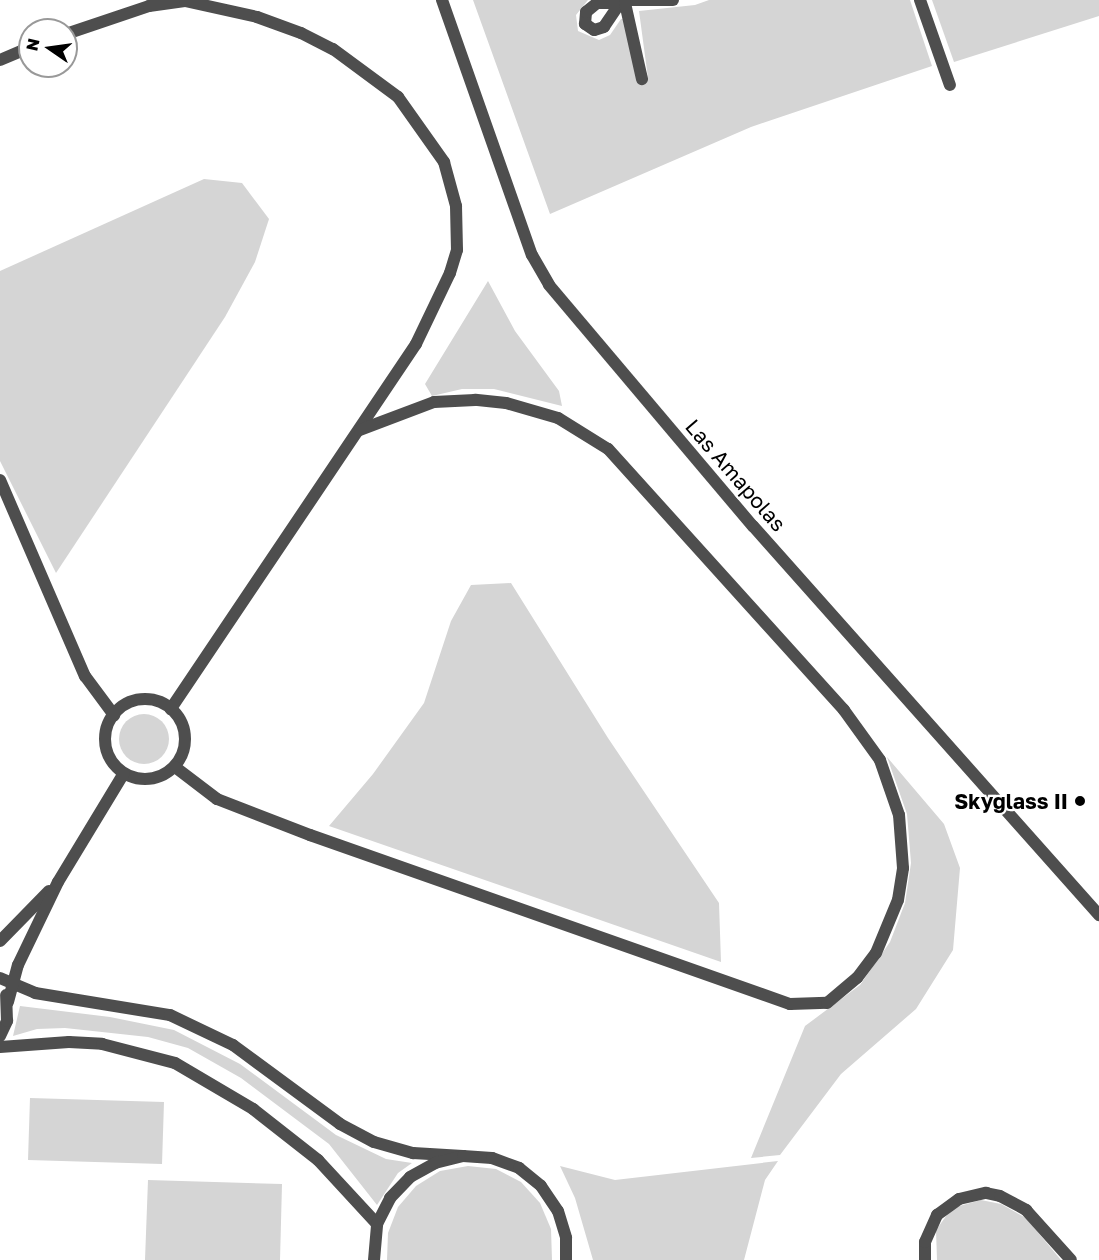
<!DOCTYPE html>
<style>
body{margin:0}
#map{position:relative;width:1099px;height:1260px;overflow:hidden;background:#fff;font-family:"Golos Text",sans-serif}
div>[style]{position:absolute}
.green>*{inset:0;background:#d5d5d5}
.round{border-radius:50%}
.street>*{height:12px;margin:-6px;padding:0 6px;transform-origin:6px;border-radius:6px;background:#4e4e4e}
.street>.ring{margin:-6px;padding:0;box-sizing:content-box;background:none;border:12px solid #4e4e4e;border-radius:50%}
.dots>*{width:16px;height:16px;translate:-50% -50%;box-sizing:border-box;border:3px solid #fff;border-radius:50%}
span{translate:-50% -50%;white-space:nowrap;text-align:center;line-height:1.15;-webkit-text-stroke:4.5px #fff;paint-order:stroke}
.street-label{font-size:21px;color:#000}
.poi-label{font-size:21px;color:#000;font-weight:700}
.right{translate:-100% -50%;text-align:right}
.north{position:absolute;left:18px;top:18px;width:60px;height:60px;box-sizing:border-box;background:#fff;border:2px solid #999;border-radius:50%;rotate:283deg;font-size:16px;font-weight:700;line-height:24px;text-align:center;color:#000}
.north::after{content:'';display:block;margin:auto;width:21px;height:27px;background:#000;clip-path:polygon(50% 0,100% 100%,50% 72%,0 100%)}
</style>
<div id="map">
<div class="green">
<div style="clip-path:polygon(473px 0,588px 0,576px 15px,578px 31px,599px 40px,610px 35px,621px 19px,629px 18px,648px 78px,639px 11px,695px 5px,709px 0,910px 0,932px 66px,751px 127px,550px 214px)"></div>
<div style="clip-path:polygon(932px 0,1099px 0,1099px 16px,954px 62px)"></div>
<div style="clip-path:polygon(204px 179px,242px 183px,269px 219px,255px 262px,225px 317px,56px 573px,0 461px,0 271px)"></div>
<div style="clip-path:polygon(488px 281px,515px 331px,559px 391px,562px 406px,494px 389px,462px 389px,432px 396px,425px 384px)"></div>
<div style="clip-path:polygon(511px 583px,608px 738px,719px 903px,721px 962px,329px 826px,373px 774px,424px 703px,451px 621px,471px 585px)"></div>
<div class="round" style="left:119px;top:714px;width:50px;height:50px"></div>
<div style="clip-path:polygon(887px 757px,944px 824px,960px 868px,953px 950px,916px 1009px,841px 1074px,780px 1155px,751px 1158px,805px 1026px,860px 985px,890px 942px,905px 903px,911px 863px,907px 814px)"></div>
<div style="clip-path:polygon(20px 1006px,110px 1017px,174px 1030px,240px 1064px,336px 1135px,386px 1159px,412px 1163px,398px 1173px,377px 1205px,329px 1144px,241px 1078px,188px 1048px,148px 1037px,65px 1028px,37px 1029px,13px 1036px)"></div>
<div style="clip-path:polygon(30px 1098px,164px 1102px,162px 1164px,28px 1160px)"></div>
<div style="clip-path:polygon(778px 1161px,765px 1180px,744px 1260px,593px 1260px,575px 1198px,560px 1166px,615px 1180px)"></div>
<div style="clip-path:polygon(468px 1166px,496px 1169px,521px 1182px,540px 1203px,551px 1229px,552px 1260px,387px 1260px,388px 1233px,398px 1207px,416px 1186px,440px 1171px)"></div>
<div style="clip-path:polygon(148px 1180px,282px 1184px,280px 1260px,145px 1260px)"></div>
<div style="clip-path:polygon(981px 1200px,1001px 1204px,1026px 1218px,1061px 1260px,937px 1260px,936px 1230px,952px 1208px)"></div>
</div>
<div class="street">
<div style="left:442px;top:0;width:270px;rotate:70.6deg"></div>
<div style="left:532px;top:255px;width:34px;rotate:60deg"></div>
<div style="left:549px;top:285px;width:316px;rotate:49.8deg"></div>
<div style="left:753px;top:526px;width:521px;rotate:48.35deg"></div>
<div style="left:622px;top:0;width:51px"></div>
<div style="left:920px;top:0;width:90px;rotate:70.6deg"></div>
<div style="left:618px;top:6px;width:25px;rotate:124deg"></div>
<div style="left:604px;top:27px;width:10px;rotate:163deg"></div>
<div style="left:594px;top:30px;width:11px;rotate:-146deg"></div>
<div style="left:585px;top:24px;width:12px;rotate:-85deg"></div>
<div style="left:586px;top:12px;width:14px;rotate:-39deg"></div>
<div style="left:597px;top:3px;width:28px"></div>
<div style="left:625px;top:3px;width:78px;rotate:77.4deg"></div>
<div style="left:66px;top:34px;width:88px;rotate:-18.6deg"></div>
<div style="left:149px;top:6px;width:36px;rotate:-8deg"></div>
<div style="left:185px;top:1px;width:74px;rotate:12.5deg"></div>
<div style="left:257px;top:17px;width:47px;rotate:20deg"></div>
<div style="left:301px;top:33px;width:36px;rotate:27deg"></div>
<div style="left:333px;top:49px;width:81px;rotate:36.4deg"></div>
<div style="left:398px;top:97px;width:80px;rotate:54.7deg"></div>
<div style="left:444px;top:162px;width:46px;rotate:74.7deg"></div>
<div style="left:456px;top:206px;width:44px;rotate:88.7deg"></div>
<div style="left:457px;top:250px;width:24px;rotate:107deg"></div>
<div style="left:450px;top:273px;width:79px;rotate:115.6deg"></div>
<div style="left:416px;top:344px;width:440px;rotate:123.9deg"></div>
<div style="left:0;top:60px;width:33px;rotate:-23deg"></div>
<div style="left:0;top:480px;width:214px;rotate:66.6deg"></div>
<div style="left:85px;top:676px;width:49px;rotate:53.4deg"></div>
<div class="ring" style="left:105px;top:699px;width:68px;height:68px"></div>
<div style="left:175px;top:767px;width:53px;rotate:37.3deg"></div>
<div style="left:217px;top:799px;width:100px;rotate:21.2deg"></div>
<div style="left:310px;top:835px;width:509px;rotate:19.4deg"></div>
<div style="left:790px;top:1004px;width:37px;rotate:-2deg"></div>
<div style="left:827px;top:1003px;width:39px;rotate:-40deg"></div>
<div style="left:857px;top:978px;width:31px;rotate:-53deg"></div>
<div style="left:876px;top:953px;width:57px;rotate:-67.5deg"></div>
<div style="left:898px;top:900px;width:32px;rotate:-81deg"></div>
<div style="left:903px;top:868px;width:53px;rotate:-94.3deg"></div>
<div style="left:899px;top:815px;width:58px;rotate:-109.1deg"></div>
<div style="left:880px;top:760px;width:62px;rotate:-125.8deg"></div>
<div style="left:844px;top:710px;width:352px;rotate:-132.1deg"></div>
<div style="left:608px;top:449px;width:59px;rotate:-148.2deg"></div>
<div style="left:558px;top:418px;width:54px;rotate:-163.9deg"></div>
<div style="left:506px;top:403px;width:31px;rotate:-174deg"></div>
<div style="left:475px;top:400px;width:41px;rotate:177.2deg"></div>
<div style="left:434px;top:402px;width:79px;rotate:159.3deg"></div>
<div style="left:0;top:941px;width:70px;rotate:-45.6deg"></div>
<div style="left:0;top:978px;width:38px;rotate:23deg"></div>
<div style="left:35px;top:993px;width:137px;rotate:9.3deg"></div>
<div style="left:170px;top:1015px;width:70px;rotate:25.5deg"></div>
<div style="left:233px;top:1045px;width:133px;rotate:36.4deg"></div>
<div style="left:340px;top:1124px;width:38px;rotate:28deg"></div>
<div style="left:374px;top:1142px;width:41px;rotate:15.8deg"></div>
<div style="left:413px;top:1153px;width:50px;rotate:3.4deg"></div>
<div style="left:8px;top:1002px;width:38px;rotate:-75deg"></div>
<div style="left:18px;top:965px;width:92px;rotate:-64.3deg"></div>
<div style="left:58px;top:882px;width:127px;rotate:-58.8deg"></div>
<div style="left:0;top:1036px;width:17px;rotate:-65deg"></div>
<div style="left:7px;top:1021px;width:26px;rotate:-92deg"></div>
<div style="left:0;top:1047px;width:69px;rotate:-4.1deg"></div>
<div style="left:69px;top:1042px;width:33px;rotate:3deg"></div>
<div style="left:102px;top:1044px;width:75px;rotate:14.6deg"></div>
<div style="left:175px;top:1063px;width:91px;rotate:30.5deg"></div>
<div style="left:253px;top:1109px;width:83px;rotate:38.1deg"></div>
<div style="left:318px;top:1160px;width:87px;rotate:47.3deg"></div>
<div style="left:374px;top:1260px;width:36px;rotate:-85deg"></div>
<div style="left:377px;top:1224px;width:29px;rotate:-63deg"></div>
<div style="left:390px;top:1198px;width:29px;rotate:-46deg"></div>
<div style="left:410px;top:1177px;width:29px;rotate:-29deg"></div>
<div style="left:435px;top:1163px;width:29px;rotate:-14deg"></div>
<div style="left:463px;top:1156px;width:29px;rotate:4deg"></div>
<div style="left:492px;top:1158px;width:29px;rotate:20deg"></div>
<div style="left:519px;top:1168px;width:28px;rotate:39deg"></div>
<div style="left:541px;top:1186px;width:30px;rotate:56deg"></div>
<div style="left:558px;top:1211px;width:28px;rotate:73deg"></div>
<div style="left:566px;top:1238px;width:22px;rotate:90deg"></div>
<div style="left:925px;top:1260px;width:18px;rotate:-90deg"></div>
<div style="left:925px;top:1242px;width:30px;rotate:-66deg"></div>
<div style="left:937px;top:1215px;width:27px;rotate:-36deg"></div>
<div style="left:959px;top:1199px;width:28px;rotate:-13deg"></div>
<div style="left:986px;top:1193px;width:14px;rotate:12deg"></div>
<div style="left:1000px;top:1196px;width:30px;rotate:28deg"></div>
<div style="left:1026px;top:1210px;width:67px;rotate:48deg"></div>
</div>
<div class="dots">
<div style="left:1080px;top:801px;background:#000"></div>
</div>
<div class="street-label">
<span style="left:736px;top:475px;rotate:49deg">Las Amapolas</span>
</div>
<div class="poi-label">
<span class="right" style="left:1068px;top:801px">Skyglass II</span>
</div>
<div class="north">N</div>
</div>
